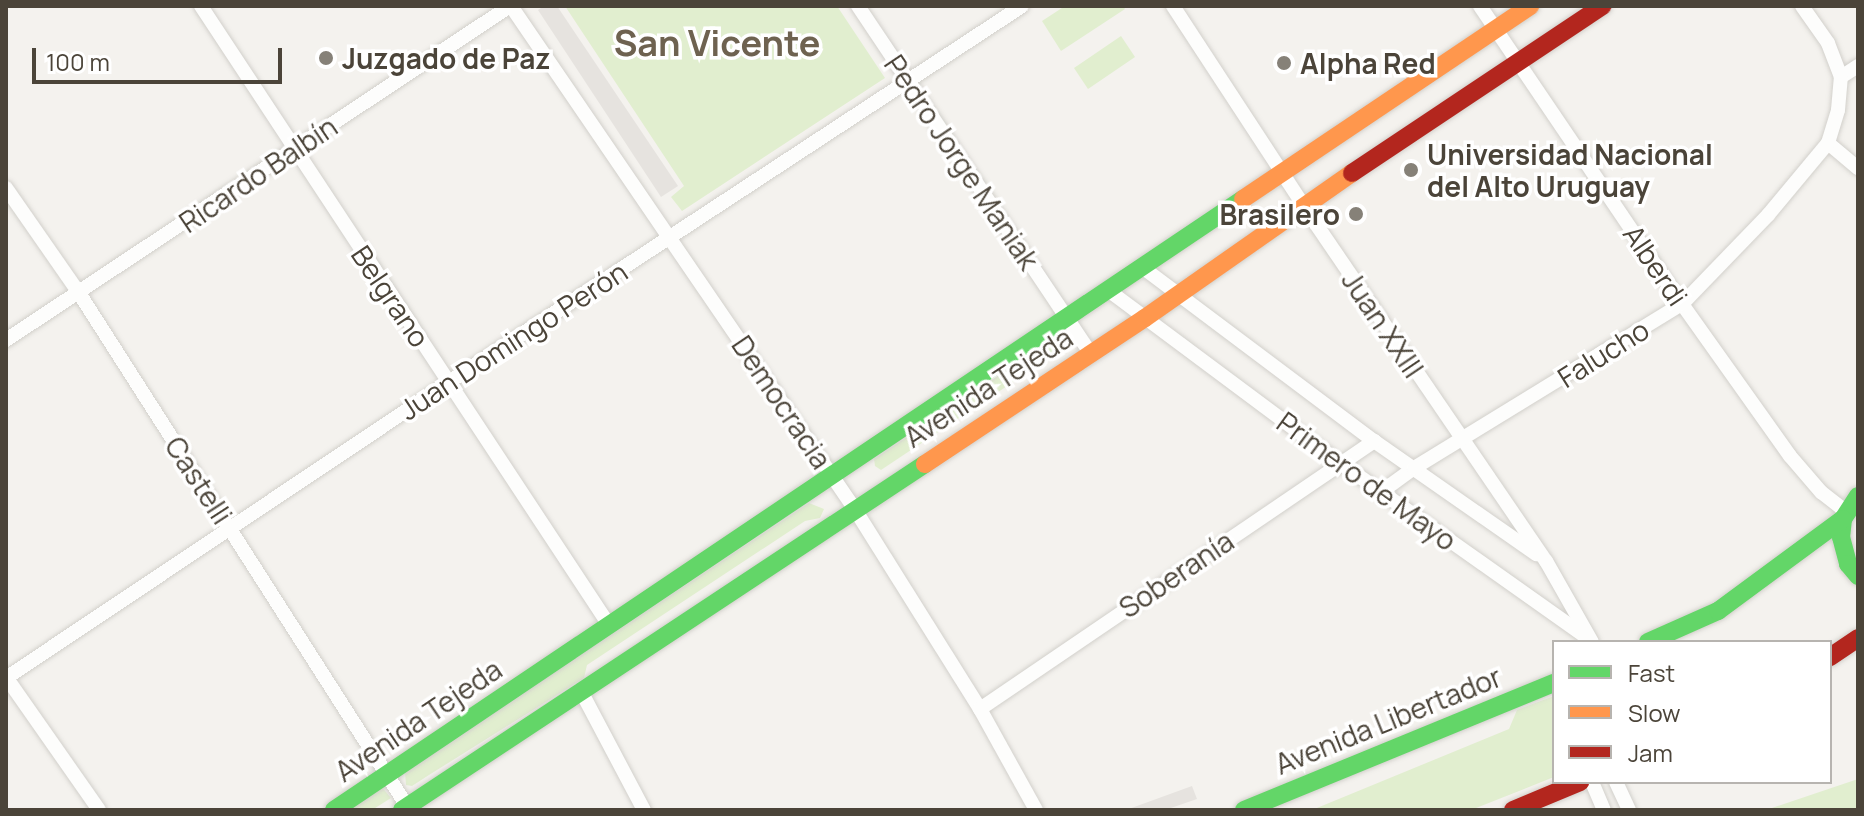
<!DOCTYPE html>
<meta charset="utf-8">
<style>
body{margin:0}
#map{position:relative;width:1864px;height:816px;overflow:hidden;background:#f4f2ee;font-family:Manrope,sans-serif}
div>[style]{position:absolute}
.green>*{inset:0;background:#e1eecf}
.parking>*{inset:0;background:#e6e3df}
.roads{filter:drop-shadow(0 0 2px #d2d0cb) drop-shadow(0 0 2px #d2d0cb)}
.street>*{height:14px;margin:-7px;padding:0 7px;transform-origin:7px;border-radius:7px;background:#fdfdfc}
.fast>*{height:18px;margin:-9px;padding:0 9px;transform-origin:9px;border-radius:9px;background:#63d668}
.slow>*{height:18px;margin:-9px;padding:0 9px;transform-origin:9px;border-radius:9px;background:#ff974d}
.jam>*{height:18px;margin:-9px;padding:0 9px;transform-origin:9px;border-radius:9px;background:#b3261e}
.dots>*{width:22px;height:22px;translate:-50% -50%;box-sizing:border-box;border:4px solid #fff;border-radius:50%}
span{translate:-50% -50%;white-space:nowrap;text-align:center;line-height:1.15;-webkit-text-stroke:7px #fff;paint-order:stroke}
.poi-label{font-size:28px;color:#4b4439;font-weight:700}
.left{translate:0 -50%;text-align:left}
.right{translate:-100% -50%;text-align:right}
.street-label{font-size:28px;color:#4b4439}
.district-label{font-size:36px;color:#6e6250;font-weight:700}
.frame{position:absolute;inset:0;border:8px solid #4b4439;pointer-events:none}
.legend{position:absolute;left:1552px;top:640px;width:280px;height:144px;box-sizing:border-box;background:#fff;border:2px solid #b7b4b0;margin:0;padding:10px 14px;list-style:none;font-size:24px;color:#4b4439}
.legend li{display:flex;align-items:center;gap:16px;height:40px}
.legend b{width:40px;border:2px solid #b7b4b0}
.scale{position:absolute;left:32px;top:48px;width:250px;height:36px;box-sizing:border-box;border:4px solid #4b4439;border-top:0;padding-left:10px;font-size:24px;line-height:28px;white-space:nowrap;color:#4b4439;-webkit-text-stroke:6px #fff;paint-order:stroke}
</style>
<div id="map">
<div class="green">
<div style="clip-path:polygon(565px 6px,837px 6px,885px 78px,682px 211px,671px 197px,684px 186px)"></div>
<div style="clip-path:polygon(1065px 6px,1123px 6px,1125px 9px,1061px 51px,1042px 21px)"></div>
<div style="clip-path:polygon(1121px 36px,1135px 57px,1088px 89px,1074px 68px)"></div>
<div style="clip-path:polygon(1064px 332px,1071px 333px,1073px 342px,881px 470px,875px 466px,874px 459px)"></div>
<div style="clip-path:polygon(809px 503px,824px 509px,820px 518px,805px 521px,587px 665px,584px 678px,429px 775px,412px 786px,406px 785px,405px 772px)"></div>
<div style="clip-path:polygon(1554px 696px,1554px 777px,1471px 810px,1312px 810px,1509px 729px,1517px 710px)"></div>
<div style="clip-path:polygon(1858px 779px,1858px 810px,1766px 810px)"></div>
<div style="clip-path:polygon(381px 786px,391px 798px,372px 810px,345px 810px)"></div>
</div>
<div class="parking">
<div style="clip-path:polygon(544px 6px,557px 6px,678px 186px,661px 197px,538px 10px)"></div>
<div style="clip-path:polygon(1192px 786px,1197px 799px,1165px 810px,1126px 810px)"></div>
</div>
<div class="roads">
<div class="street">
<div style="left:201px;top:6px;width:741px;rotate:56.61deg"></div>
<div style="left:511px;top:6px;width:608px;rotate:55.66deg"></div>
<div style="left:854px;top:508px;width:237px;rotate:57.9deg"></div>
<div style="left:980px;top:709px;width:115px;rotate:61deg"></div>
<div style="left:858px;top:6px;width:419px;rotate:56.2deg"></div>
<div style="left:1173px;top:6px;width:238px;rotate:56.8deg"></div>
<div style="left:1303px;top:205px;width:431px;rotate:55.7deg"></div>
<div style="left:1546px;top:561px;width:93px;rotate:60.4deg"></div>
<div style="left:1480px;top:6px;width:360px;rotate:55.9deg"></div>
<div style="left:1682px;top:304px;width:186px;rotate:54.6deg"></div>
<div style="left:1790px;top:456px;width:48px;rotate:49.3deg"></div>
<div style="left:1821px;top:492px;width:33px;rotate:38deg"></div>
<div style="left:1841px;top:77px;width:20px;rotate:-33deg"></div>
<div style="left:1828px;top:143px;width:39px;rotate:40deg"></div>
<div style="left:6px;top:188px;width:128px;rotate:55.2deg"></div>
<div style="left:79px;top:293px;width:609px;rotate:57.41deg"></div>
<div style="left:1142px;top:267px;width:290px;rotate:36.9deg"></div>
<div style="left:1374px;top:441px;width:198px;rotate:34.9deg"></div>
<div style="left:1108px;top:290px;width:288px;rotate:36.7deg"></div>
<div style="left:1339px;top:462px;width:305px;rotate:35.3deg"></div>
<div style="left:6px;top:340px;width:605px;rotate:-33.53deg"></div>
<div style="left:1381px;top:492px;width:41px;rotate:-36deg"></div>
<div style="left:1414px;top:468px;width:314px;rotate:-31.5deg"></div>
<div style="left:1682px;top:304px;width:124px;rotate:-46deg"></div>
<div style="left:1768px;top:215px;width:94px;rotate:-50.2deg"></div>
<div style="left:1828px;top:143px;width:34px;rotate:-73deg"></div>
<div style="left:1838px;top:110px;width:33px;rotate:-85deg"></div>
<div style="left:1841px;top:77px;width:36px;rotate:-111deg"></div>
<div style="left:1828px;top:43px;width:45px;rotate:-125.1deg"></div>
<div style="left:6px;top:677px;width:162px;rotate:55deg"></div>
<div style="left:6px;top:678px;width:533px;rotate:-33.75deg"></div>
<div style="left:449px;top:382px;width:685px;rotate:-33.27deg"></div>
<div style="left:582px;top:693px;width:132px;rotate:62.1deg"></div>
<div style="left:980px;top:709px;width:477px;rotate:-34.2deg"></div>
<div style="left:1592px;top:782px;width:30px;rotate:67deg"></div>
<div style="left:1616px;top:782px;width:31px;rotate:65deg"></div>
</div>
<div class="fast">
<div style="left:1858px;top:496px;width:27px;rotate:123deg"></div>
<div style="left:1843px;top:519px;width:18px;rotate:96deg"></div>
<div style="left:1841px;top:537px;width:28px;rotate:75deg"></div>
<div style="left:1848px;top:564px;width:16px;rotate:50deg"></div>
<div style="left:1648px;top:642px;width:77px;rotate:-23.9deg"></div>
<div style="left:1718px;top:611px;width:155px;rotate:-36.4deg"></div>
<div style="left:334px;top:810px;width:1095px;rotate:-33.91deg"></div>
<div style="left:402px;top:810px;width:627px;rotate:-33.49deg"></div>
<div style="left:1244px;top:810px;width:335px;rotate:-22.3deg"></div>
</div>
<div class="slow">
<div style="left:1243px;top:199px;width:346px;rotate:-33.9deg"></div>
<div style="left:925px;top:464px;width:264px;rotate:-33.6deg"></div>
<div style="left:1145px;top:318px;width:253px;rotate:-35deg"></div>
</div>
<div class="jam">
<div style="left:1352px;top:173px;width:301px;rotate:-33.7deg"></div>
<div style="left:1830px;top:657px;width:34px;rotate:-34deg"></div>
<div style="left:1513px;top:810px;width:73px;rotate:-22.7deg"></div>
</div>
</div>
<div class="dots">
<div style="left:326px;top:58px;background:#868178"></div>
<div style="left:1284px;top:63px;background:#868178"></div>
<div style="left:1411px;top:170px;background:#868178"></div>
<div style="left:1356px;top:214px;background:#868178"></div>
</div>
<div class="poi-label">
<span class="left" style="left:342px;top:58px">Juzgado de Paz</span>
<span class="left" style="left:1300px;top:63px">Alpha Red</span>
<span class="left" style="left:1427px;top:170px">Universidad Nacional<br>del Alto Uruguay</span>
<span class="right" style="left:1340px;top:214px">Brasilero</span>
</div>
<div class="street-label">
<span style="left:962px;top:162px;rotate:56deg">Pedro Jorge Maniak</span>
<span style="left:258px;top:174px;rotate:-34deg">Ricardo Balbín</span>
<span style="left:1656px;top:265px;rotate:56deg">Alberdi</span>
<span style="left:391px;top:296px;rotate:56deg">Belgrano</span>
<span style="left:1383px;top:324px;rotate:56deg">Juan XXIII</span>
<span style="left:513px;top:340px;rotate:-33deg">Juan Domingo Perón</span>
<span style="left:1603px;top:353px;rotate:-32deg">Falucho</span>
<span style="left:988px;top:387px;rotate:-33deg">Avenida Tejeda</span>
<span style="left:782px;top:402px;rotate:56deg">Democracia</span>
<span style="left:199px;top:480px;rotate:57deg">Castelli</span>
<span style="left:1367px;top:481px;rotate:36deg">Primero de Mayo</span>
<span style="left:1176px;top:574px;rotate:-34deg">Soberanía</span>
<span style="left:418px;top:720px;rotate:-34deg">Avenida Tejeda</span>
<span style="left:1388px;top:720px;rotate:-22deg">Avenida Libertador</span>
</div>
<div class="district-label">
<span style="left:717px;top:43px">San Vicente</span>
</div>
<div class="frame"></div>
<ul class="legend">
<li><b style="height:10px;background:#63d668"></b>Fast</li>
<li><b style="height:10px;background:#ff974d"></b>Slow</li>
<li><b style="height:10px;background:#b3261e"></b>Jam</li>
</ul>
<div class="scale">100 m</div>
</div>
